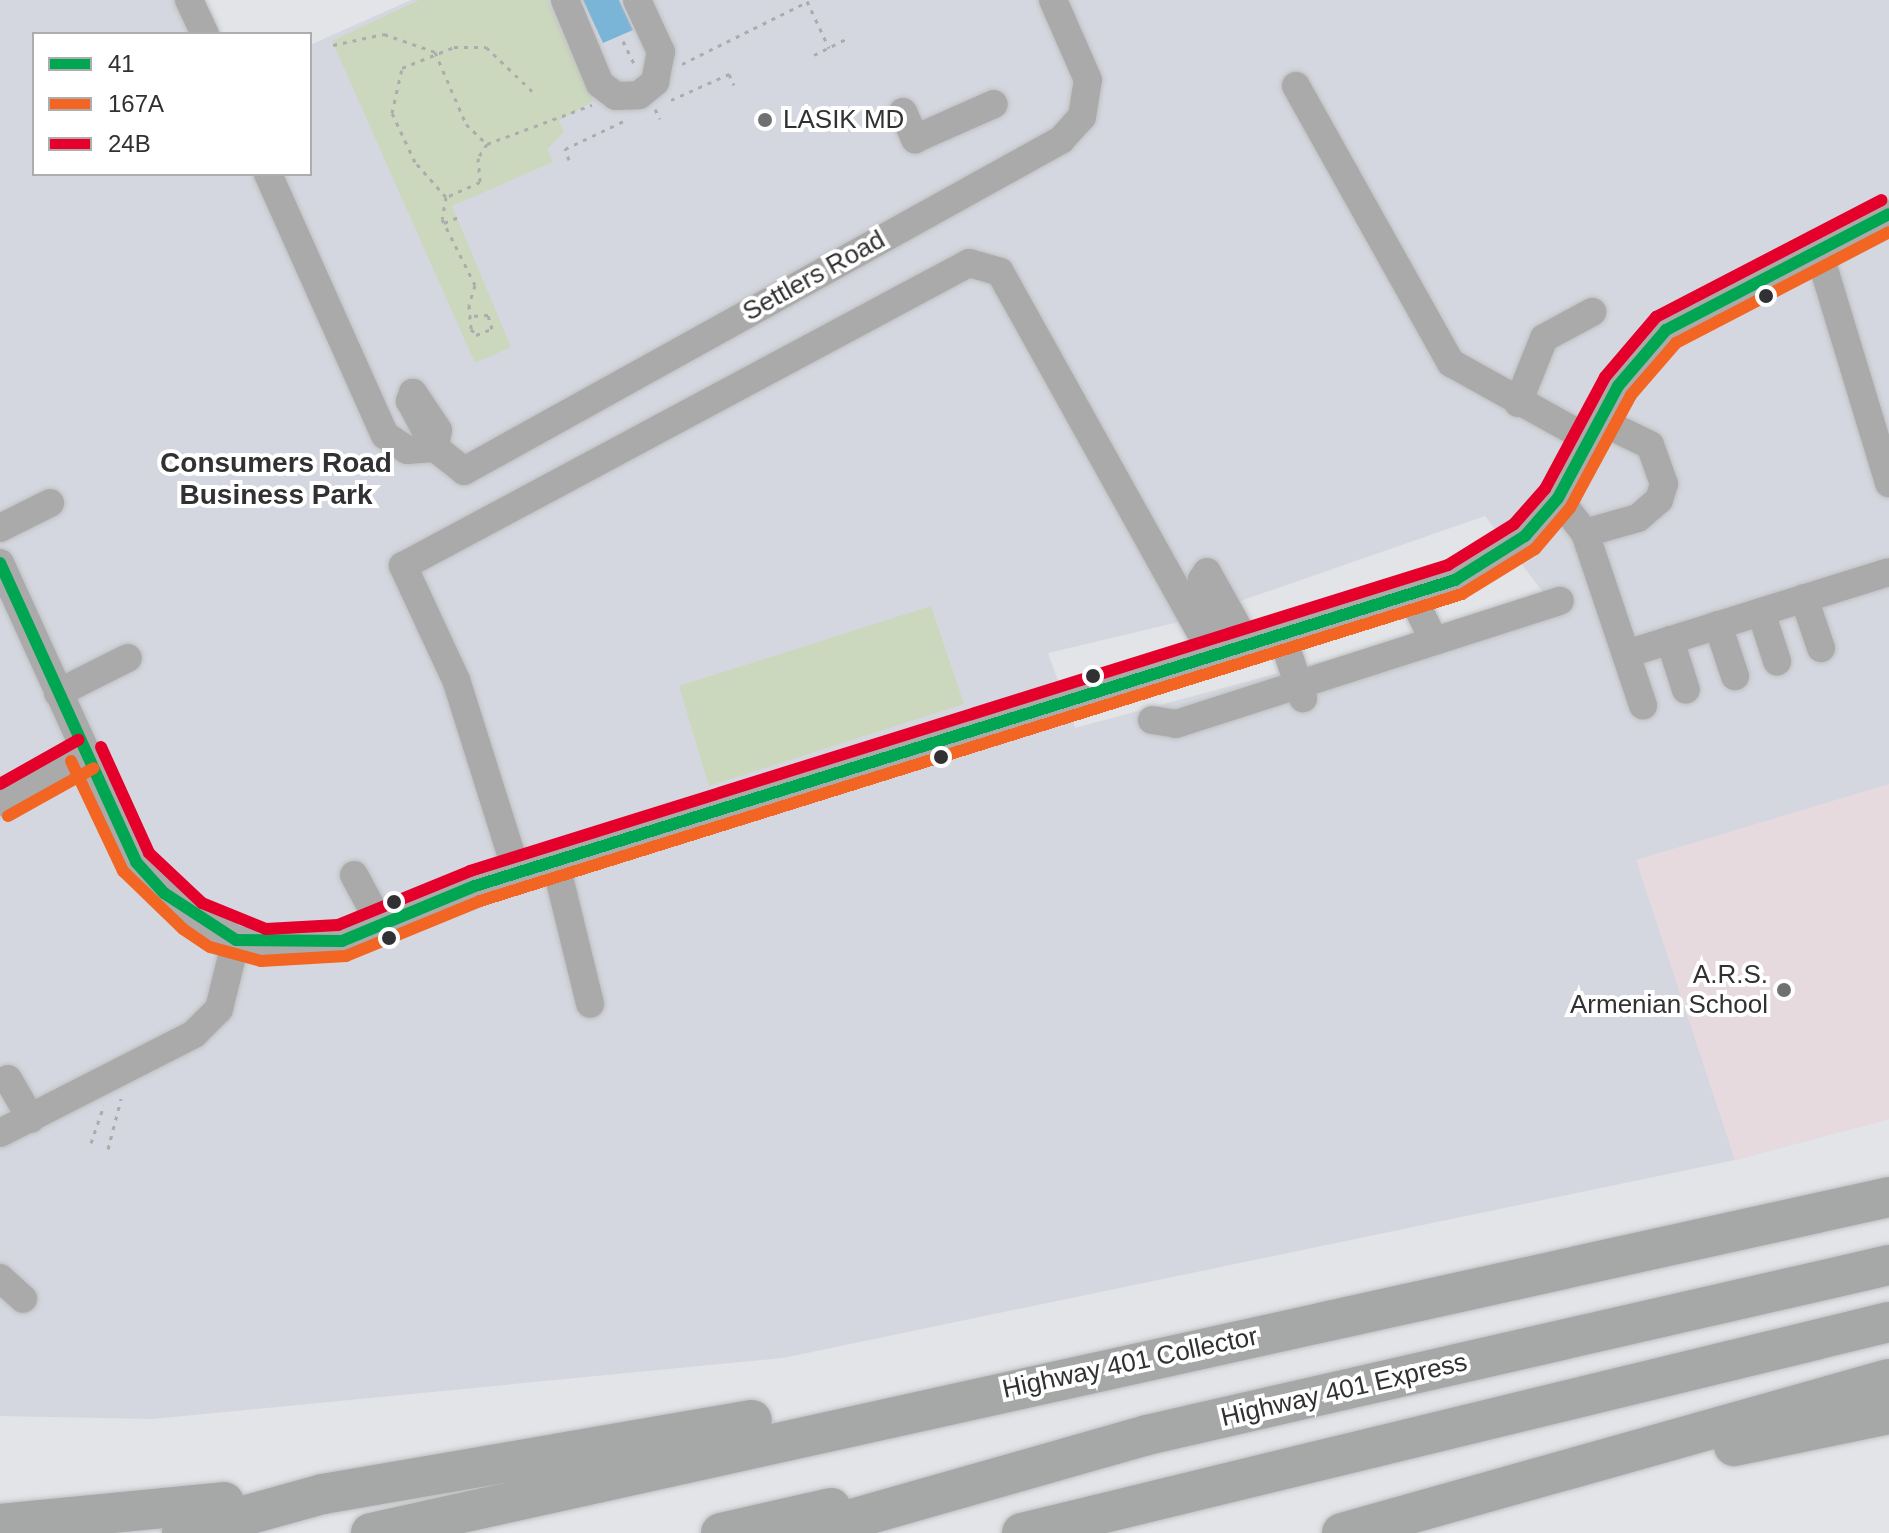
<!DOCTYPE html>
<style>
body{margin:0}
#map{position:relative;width:1889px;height:1533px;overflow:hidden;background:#e2e4e7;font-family:Arial,sans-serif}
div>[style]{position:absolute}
.built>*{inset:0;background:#d4d7df}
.education>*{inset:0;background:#e7dadf}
.green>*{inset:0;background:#cbd8bd}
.water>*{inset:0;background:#7ab4d6}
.path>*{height:3px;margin-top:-1.5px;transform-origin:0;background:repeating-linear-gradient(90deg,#acacad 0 4px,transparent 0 10px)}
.roads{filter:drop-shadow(0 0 2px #bfc0c2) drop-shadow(0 0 2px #bfc0c2)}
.minor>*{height:28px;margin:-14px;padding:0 14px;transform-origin:14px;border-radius:14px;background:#aaa}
.highway>*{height:40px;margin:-20px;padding:0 20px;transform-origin:20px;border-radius:20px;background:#a6a8a7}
.bus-1>*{height:12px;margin:-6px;padding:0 6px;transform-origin:6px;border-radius:6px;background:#00a651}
.bus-2>*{height:12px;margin:-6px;padding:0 6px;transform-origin:6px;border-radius:6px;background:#f26522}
.bus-3>*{height:12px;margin:-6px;padding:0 6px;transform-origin:6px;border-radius:6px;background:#e4002b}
.dots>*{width:22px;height:22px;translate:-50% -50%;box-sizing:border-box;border:4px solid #fff;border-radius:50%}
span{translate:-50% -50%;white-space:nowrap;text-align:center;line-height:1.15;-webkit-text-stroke:8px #fff;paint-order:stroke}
.poi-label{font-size:26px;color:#313133}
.left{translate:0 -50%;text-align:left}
.right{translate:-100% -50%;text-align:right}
.street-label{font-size:26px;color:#313133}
.neighbourhood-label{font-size:28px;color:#313133;font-weight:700}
.legend{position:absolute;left:32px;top:32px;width:280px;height:144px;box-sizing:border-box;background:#fff;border:2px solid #adadad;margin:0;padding:10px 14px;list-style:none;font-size:24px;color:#313133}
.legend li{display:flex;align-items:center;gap:16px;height:40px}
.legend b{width:40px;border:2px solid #adadad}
</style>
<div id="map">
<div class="built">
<div style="clip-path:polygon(evenodd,0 0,174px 0,189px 34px,34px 34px,34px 174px,310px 174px,310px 45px,411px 0,1889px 0,1889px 1119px,1735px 1160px,783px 1358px,152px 1419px,0 1416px,0 0,1485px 516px,1549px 600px,1075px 728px,1048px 653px,1183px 621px,1485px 516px)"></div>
</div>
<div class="education">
<div style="clip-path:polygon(1889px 784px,1889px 1119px,1735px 1160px,1636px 860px)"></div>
</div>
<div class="green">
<div style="clip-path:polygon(419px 0,547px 0,593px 101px,559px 121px,564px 132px,547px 149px,553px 162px,452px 206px,511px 347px,475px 363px,332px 41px)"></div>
<div style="clip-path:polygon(931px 606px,964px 704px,709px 786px,679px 686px)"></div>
</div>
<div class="water">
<div style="clip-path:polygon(583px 0,619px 0,633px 30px,603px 43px)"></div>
</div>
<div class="path">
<div style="left:807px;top:1px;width:52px;rotate:64.9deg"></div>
<div style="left:623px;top:41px;width:28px;rotate:64deg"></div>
<div style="left:333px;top:45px;width:52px;rotate:-12.2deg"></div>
<div style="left:384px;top:34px;width:54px;rotate:19.4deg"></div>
<div style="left:435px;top:52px;width:78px;rotate:66.7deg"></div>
<div style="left:466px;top:124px;width:29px;rotate:44deg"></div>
<div style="left:487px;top:144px;width:17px;rotate:123deg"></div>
<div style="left:478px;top:158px;width:24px;rotate:85deg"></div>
<div style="left:480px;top:182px;width:37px;rotate:156deg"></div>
<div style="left:814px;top:55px;width:40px;rotate:-26.6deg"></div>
<div style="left:682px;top:64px;width:140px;rotate:-26.4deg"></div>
<div style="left:671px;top:100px;width:64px;rotate:-24.1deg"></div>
<div style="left:729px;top:74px;width:12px;rotate:66deg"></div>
<div style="left:655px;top:109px;width:11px;rotate:63deg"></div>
<div style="left:487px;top:144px;width:112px;rotate:-20.4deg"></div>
<div style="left:569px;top:160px;width:12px;rotate:-110deg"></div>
<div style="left:565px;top:149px;width:70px;rotate:-25.5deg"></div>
<div style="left:446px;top:197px;width:47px;rotate:-131.5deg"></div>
<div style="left:415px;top:162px;width:54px;rotate:-115.1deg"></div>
<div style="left:392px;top:113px;width:46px;rotate:-77.5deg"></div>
<div style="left:402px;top:68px;width:56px;rotate:-22deg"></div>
<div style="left:454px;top:47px;width:32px"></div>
<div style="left:486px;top:47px;width:64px;rotate:43.7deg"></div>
<div style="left:446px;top:197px;width:22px;rotate:100deg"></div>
<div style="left:442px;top:219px;width:74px;rotate:63.4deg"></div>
<div style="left:475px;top:285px;width:21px;rotate:107deg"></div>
<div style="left:469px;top:305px;width:24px;rotate:85deg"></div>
<div style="left:471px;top:329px;width:8px;rotate:50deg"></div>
<div style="left:476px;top:335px;width:17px;rotate:-21deg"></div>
<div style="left:492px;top:329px;width:15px;rotate:-106deg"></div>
<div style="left:488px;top:315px;width:18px;rotate:177deg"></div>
<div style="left:444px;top:223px;width:18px;rotate:-22deg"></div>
<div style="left:91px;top:1143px;width:40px;rotate:-71.1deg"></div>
<div style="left:108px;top:1149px;width:52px;rotate:-75.4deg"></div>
</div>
<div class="roads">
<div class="minor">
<div style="left:189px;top:0;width:38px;rotate:65deg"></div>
<div style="left:565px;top:0;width:91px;rotate:67.4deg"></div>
<div style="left:600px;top:84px;width:20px;rotate:37deg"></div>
<div style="left:616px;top:96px;width:23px;rotate:-2deg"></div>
<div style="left:639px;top:95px;width:21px;rotate:-39deg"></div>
<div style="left:655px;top:82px;width:31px;rotate:-79deg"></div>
<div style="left:661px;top:52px;width:57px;rotate:-114.8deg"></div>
<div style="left:1296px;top:86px;width:317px;rotate:60.8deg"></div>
<div style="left:1451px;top:363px;width:159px;rotate:29deg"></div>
<div style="left:903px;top:112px;width:30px;rotate:66deg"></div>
<div style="left:915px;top:139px;width:86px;rotate:-23.9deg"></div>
<div style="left:268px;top:174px;width:286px;rotate:65.9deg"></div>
<div style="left:385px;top:435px;width:27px;rotate:34deg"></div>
<div style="left:407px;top:450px;width:28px;rotate:-4deg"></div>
<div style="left:1817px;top:246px;width:248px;rotate:73.1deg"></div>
<div style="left:1518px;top:403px;width:70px;rotate:-68.2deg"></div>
<div style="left:1544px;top:338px;width:55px;rotate:-28.4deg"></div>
<div style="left:435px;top:448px;width:18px;rotate:-81deg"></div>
<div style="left:438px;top:430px;width:45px;rotate:-124deg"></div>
<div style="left:413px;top:393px;width:9px;rotate:111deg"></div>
<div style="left:410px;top:401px;width:53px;rotate:62deg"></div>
<div style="left:435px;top:448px;width:37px;rotate:38deg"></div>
<div style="left:464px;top:471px;width:683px;rotate:-29.01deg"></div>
<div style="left:1061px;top:140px;width:31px;rotate:-48deg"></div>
<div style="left:1082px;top:117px;width:37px;rotate:-81deg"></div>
<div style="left:1088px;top:80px;width:87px;rotate:-113.6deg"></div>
<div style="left:1558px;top:498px;width:44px;rotate:52.4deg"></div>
<div style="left:1585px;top:533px;width:182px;rotate:71.4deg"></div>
<div style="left:0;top:528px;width:56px;rotate:-26.6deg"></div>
<div style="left:1585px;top:533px;width:55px;rotate:-15.8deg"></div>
<div style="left:1638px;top:518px;width:28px;rotate:-41deg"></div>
<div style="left:1659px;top:500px;width:17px;rotate:-73deg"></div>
<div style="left:1664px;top:484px;width:41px;rotate:-109.7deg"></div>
<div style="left:1650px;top:445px;width:55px;rotate:-154.4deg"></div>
<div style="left:0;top:563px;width:328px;rotate:65.5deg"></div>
<div style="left:136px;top:862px;width:42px;rotate:47.9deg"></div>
<div style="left:164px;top:893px;width:86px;rotate:33.1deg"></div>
<div style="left:236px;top:940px;width:47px;rotate:7.3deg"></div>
<div style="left:283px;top:946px;width:59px;rotate:-4.8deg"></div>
<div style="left:342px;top:941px;width:144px;rotate:-22.5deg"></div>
<div style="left:475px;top:886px;width:1027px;rotate:-17.34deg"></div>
<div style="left:1455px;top:580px;width:83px;rotate:-32.2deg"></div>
<div style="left:1525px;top:536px;width:50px;rotate:-49deg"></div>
<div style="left:1558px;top:498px;width:127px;rotate:-61.8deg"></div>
<div style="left:1618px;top:386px;width:74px;rotate:-49.4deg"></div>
<div style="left:1666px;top:330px;width:251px;rotate:-27.5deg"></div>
<div style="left:1411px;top:594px;width:52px;rotate:63.9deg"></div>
<div style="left:1804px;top:598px;width:53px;rotate:71.2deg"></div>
<div style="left:1761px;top:612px;width:52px;rotate:71.9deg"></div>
<div style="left:1718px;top:625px;width:54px;rotate:71.6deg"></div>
<div style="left:1281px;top:633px;width:69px;rotate:71.3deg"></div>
<div style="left:1670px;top:640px;width:52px;rotate:72.3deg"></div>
<div style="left:1235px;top:647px;width:75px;rotate:-116.2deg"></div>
<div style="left:1202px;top:580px;width:9px;rotate:-58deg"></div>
<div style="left:1207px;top:572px;width:82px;rotate:60.9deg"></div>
<div style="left:1626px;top:654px;width:275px;rotate:-17.3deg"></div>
<div style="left:58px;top:693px;width:78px;rotate:-26.6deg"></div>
<div style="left:1152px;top:720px;width:24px;rotate:9deg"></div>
<div style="left:1176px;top:724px;width:403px;rotate:-17.8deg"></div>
<div style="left:0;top:802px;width:98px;rotate:-29.2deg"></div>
<div style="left:555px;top:861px;width:147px;rotate:76.2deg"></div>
<div style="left:517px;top:873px;width:202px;rotate:-107.5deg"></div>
<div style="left:456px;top:680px;width:126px;rotate:-114.9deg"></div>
<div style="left:403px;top:566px;width:642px;rotate:-28.16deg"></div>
<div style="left:969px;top:263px;width:32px;rotate:16deg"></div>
<div style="left:1000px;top:272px;width:437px;rotate:60.9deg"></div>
<div style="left:354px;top:875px;width:57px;rotate:61.6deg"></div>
<div style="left:8px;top:1079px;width:46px;rotate:60.1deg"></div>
<div style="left:0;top:1133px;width:218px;rotate:-27deg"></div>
<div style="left:194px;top:1034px;width:35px;rotate:-45deg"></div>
<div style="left:219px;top:1009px;width:71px;rotate:-76.2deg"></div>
<div style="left:0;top:1278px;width:31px;rotate:42deg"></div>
</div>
<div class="highway">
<div style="left:1734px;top:1446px;width:158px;rotate:-11.7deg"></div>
<div style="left:0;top:1524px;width:225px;rotate:-5.6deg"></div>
<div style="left:182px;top:1533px;width:146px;rotate:-15.5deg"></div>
<div style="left:323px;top:1494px;width:435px;rotate:-9.8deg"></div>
<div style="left:371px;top:1533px;width:1555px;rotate:-12.48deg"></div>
<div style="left:721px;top:1533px;width:113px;rotate:-12.8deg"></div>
<div style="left:803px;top:1533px;width:358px;rotate:-15.9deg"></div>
<div style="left:1147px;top:1435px;width:761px;rotate:-12.9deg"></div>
<div style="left:1022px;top:1533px;width:892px;rotate:-13.68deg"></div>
<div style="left:1342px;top:1533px;width:568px;rotate:-15.72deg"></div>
</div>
</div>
<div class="bus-1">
<div style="left:0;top:563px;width:328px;rotate:65.5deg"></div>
<div style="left:136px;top:862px;width:42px;rotate:47.9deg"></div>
<div style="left:164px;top:893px;width:86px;rotate:33.1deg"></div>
<div style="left:236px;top:940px;width:106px;rotate:0.5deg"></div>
<div style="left:342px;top:941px;width:144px;rotate:-22.5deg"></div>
<div style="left:475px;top:886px;width:1027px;rotate:-17.34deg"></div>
<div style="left:1455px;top:580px;width:83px;rotate:-32.2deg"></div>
<div style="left:1525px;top:536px;width:50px;rotate:-49deg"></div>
<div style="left:1558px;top:498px;width:127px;rotate:-61.8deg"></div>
<div style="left:1618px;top:386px;width:74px;rotate:-49.4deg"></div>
<div style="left:1666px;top:330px;width:251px;rotate:-27.5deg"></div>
</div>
<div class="bus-2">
<div style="left:71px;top:761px;width:122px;rotate:64.7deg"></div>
<div style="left:123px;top:871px;width:83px;rotate:44deg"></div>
<div style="left:183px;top:929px;width:32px;rotate:34deg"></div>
<div style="left:210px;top:947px;width:53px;rotate:15.4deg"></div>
<div style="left:261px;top:961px;width:85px;rotate:-3.4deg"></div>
<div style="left:346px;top:956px;width:145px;rotate:-22.3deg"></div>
<div style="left:480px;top:901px;width:1029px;rotate:-17.36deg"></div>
<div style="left:1462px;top:594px;width:86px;rotate:-31.7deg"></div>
<div style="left:1535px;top:549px;width:54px;rotate:-49.5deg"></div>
<div style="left:1570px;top:508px;width:128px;rotate:-61.6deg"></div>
<div style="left:1631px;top:395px;width:69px;rotate:-49.1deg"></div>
<div style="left:1676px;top:343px;width:240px;rotate:-27.5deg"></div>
<div style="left:8px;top:816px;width:98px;rotate:-29.2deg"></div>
</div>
<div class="bus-3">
<div style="left:101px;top:747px;width:116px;rotate:65.6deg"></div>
<div style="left:149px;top:853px;width:73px;rotate:43.3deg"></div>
<div style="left:202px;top:903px;width:69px;rotate:22.1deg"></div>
<div style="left:266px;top:929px;width:72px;rotate:-3.2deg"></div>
<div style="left:338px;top:925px;width:143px;rotate:-22.2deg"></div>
<div style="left:470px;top:871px;width:1025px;rotate:-17.37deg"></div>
<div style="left:1448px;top:565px;width:78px;rotate:-31.8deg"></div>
<div style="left:1514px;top:524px;width:47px;rotate:-48.5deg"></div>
<div style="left:1545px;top:489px;width:127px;rotate:-61.8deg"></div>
<div style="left:1605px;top:377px;width:79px;rotate:-49.6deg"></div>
<div style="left:1656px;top:317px;width:254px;rotate:-27.4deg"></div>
<div style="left:0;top:784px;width:90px;rotate:-29.4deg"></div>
</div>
<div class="dots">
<div style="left:765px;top:120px;background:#6f7072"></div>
<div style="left:1766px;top:296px;background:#313133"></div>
<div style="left:1093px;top:676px;background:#313133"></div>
<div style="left:941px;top:757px;background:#313133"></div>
<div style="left:394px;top:902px;background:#313133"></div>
<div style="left:389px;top:938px;background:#313133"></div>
<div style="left:1784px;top:990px;background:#6f7072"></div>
</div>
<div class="poi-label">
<span class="left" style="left:783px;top:120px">LASIK MD</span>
<span class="right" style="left:1768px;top:990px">A.R.S.<br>Armenian School</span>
</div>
<div class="street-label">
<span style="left:814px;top:276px;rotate:-29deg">Settlers Road</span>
<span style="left:1130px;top:1363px;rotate:-12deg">Highway 401 Collector</span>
<span style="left:1344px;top:1390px;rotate:-13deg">Highway 401 Express</span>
</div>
<div class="neighbourhood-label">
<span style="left:276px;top:479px">Consumers Road<br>Business Park</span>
</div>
<ul class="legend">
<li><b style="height:10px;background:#00a651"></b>41</li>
<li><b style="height:10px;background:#f26522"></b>167A</li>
<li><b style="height:10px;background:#e4002b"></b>24B</li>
</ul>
</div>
